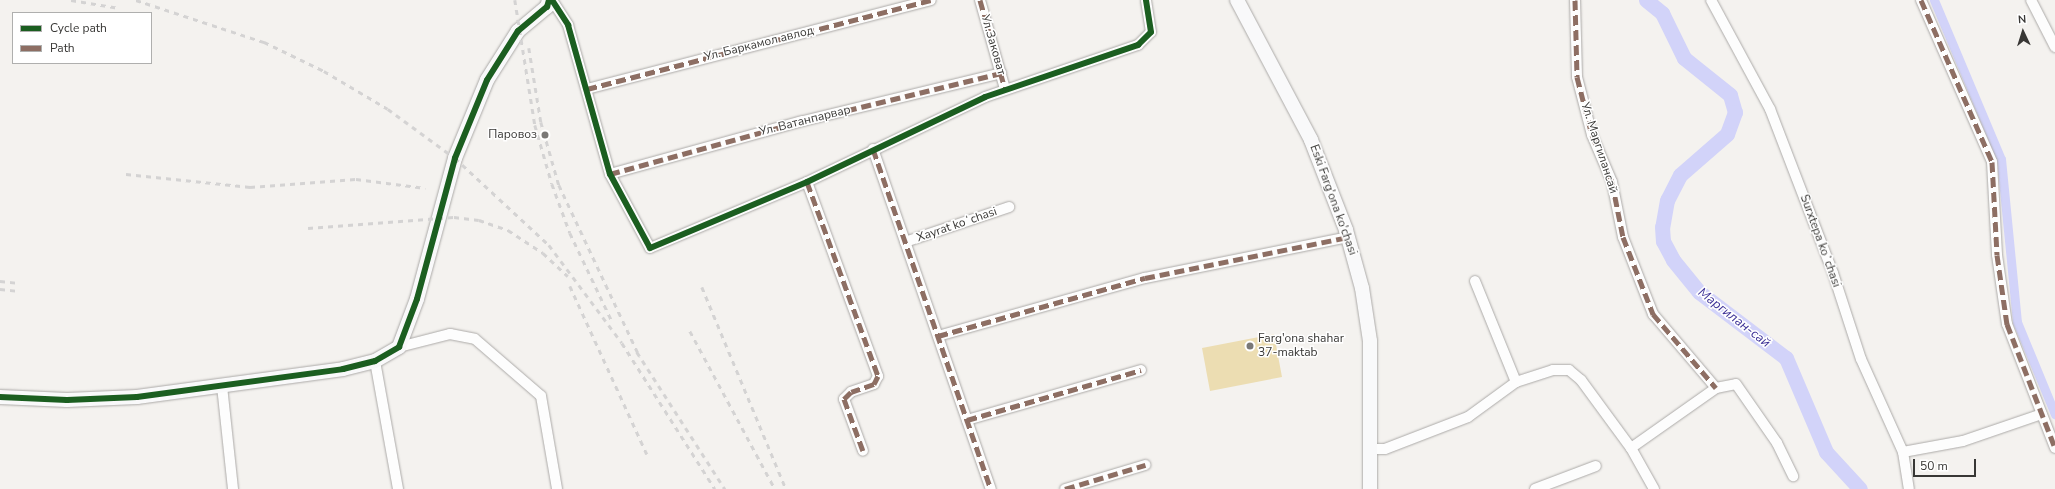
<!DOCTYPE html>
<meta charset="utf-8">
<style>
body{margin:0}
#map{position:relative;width:2055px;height:489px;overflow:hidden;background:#f4f2ef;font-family:"Nunito Sans",sans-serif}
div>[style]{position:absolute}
.green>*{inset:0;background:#ecddb2}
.canal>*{height:9px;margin:-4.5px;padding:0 4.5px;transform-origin:4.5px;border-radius:4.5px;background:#d2d3f9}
.river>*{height:15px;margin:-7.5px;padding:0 7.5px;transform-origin:7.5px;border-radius:7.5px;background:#d2d3f9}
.roads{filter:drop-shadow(0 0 1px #acaaa8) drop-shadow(0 0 1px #acaaa8)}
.street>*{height:10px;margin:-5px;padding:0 5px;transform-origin:5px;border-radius:5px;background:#fdfdfd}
.secondary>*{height:14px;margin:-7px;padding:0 7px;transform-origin:7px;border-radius:7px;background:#f9f9fa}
.rail>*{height:2.5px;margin-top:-1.25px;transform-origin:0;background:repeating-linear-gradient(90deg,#d4d3d3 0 5px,transparent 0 10px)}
.quiet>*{height:5px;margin-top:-2.5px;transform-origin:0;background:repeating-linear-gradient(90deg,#8d6e63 0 10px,transparent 0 15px)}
.cycleway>*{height:6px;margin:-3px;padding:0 3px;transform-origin:3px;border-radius:3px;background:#1b5e20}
.dots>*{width:11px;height:11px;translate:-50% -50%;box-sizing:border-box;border:2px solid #fff;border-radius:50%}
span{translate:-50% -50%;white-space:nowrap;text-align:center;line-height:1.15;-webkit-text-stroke:3px #fff;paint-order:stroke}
.street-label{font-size:12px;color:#383735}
.poi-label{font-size:12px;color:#383735}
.right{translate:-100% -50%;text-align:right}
.left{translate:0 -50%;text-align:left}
.water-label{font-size:13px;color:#3e3297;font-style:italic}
.legend{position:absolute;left:12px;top:12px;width:140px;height:52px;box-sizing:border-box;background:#fff;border:1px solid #afafae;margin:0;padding:5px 7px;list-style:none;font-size:12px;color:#383735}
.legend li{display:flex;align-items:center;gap:8px;height:20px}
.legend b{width:20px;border:1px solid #afafae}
.north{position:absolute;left:2003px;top:12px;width:40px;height:40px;-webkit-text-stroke:3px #fff;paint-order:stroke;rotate:356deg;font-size:11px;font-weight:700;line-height:16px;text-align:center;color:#383735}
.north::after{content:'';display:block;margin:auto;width:14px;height:18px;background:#383735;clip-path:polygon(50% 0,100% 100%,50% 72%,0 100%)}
.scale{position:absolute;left:1913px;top:459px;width:63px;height:18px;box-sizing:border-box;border:2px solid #383735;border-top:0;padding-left:5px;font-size:12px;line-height:14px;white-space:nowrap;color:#383735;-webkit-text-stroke:3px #fff;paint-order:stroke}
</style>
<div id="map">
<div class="green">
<div style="clip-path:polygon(1274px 334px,1282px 377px,1210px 391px,1202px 348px)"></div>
</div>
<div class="canal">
<div style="left:1934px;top:0;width:173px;rotate:67.2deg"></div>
<div style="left:2001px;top:159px;width:164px;rotate:84.4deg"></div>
<div style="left:2017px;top:322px;width:100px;rotate:67.6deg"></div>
</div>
<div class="river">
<div style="left:1646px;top:0;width:21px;rotate:39deg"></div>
<div style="left:1662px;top:13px;width:50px;rotate:63.9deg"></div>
<div style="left:1684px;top:58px;width:59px;rotate:38.8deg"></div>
<div style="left:1730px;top:95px;width:18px;rotate:74deg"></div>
<div style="left:1735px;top:112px;width:23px;rotate:110deg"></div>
<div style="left:1727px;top:134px;width:62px;rotate:138.9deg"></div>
<div style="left:1680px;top:175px;width:28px;rotate:117deg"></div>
<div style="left:1667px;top:200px;width:27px;rotate:100deg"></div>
<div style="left:1662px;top:227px;width:14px;rotate:86deg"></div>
<div style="left:1663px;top:241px;width:21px;rotate:62deg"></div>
<div style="left:1673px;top:260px;width:41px;rotate:50.9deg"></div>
<div style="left:1699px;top:292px;width:109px;rotate:37.2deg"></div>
<div style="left:1786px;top:358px;width:102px;rotate:66.9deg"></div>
<div style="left:1826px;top:452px;width:50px;rotate:47.4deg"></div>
</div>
<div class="roads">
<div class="street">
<div style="left:552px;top:0;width:30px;rotate:57deg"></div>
<div style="left:568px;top:25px;width:155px;rotate:74.3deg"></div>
<div style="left:610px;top:174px;width:84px;rotate:61.6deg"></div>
<div style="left:650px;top:248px;width:170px;rotate:-22.8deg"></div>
<div style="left:807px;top:182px;width:197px;rotate:-25.5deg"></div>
<div style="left:985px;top:97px;width:162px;rotate:-18.8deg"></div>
<div style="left:1138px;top:45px;width:18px;rotate:-45deg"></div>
<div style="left:1151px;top:32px;width:32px;rotate:-99deg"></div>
<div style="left:980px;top:0;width:92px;rotate:74.3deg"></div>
<div style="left:1575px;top:0;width:77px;rotate:88.5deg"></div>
<div style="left:1577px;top:77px;width:60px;rotate:75.5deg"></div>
<div style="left:1592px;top:135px;width:51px;rotate:66.9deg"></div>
<div style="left:1612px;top:182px;width:56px;rotate:78.7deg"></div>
<div style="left:1623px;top:237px;width:83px;rotate:68.7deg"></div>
<div style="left:1653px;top:314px;width:97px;rotate:49.6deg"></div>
<div style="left:1711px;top:0;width:124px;rotate:61.6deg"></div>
<div style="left:1770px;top:109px;width:176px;rotate:69deg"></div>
<div style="left:1833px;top:273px;width:90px;rotate:72deg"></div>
<div style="left:1861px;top:359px;width:102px;rotate:65.7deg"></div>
<div style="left:1903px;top:452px;width:37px;rotate:81deg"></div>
<div style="left:1921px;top:0;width:177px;rotate:66.3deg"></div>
<div style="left:1992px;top:162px;width:93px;rotate:86.9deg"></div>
<div style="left:1997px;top:255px;width:70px;rotate:81.8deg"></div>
<div style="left:2007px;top:324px;width:133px;rotate:68.8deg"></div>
<div style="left:2031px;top:0;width:53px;rotate:62.9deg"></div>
<div style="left:587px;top:89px;width:355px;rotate:-14.5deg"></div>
<div style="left:873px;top:149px;width:360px;rotate:70.9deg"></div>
<div style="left:610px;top:174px;width:200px;rotate:-15.4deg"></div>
<div style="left:803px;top:121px;width:204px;rotate:-13.6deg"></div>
<div style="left:807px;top:182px;width:207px;rotate:69.9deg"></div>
<div style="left:878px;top:376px;width:9px;rotate:117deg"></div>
<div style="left:874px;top:384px;width:24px;rotate:161deg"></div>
<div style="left:851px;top:392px;width:10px;rotate:135deg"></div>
<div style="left:844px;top:399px;width:55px;rotate:69.9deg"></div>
<div style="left:905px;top:242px;width:110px;rotate:-18.6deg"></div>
<div style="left:938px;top:336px;width:215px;rotate:-15.7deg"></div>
<div style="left:1145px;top:278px;width:207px;rotate:-11.4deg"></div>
<div style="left:399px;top:347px;width:53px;rotate:-14.3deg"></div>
<div style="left:450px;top:334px;width:25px;rotate:11deg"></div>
<div style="left:475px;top:339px;width:87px;rotate:40.8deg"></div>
<div style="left:541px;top:396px;width:94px;rotate:80.2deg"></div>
<div style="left:375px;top:361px;width:130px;rotate:79.8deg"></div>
<div style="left:1516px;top:382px;width:39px;rotate:-18deg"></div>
<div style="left:1553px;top:370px;width:16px"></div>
<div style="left:1569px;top:370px;width:16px;rotate:40deg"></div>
<div style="left:1581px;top:380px;width:84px;rotate:53.7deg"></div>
<div style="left:1631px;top:448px;width:104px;rotate:-35.2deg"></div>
<div style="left:1716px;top:388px;width:20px;rotate:-11deg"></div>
<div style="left:1736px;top:384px;width:72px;rotate:55.2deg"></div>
<div style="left:1777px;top:443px;width:37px;rotate:64deg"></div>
<div style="left:222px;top:386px;width:104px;rotate:83.9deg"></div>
<div style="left:967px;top:420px;width:181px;rotate:-16deg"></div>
<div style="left:1631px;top:448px;width:47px;rotate:60.7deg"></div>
<div style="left:1372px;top:449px;width:13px"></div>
<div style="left:1385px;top:449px;width:89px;rotate:-21.1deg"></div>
<div style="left:1468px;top:417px;width:59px;rotate:-36.1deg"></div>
<div style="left:1516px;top:382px;width:109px;rotate:-112.1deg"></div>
<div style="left:1903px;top:452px;width:61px;rotate:-10.4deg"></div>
<div style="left:1963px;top:441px;width:83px;rotate:-18.9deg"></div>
<div style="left:1065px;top:489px;width:84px;rotate:-16.7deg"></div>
<div style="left:1535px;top:489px;width:65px;rotate:-20.7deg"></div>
</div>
<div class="secondary">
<div style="left:1237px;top:0;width:158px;rotate:62.1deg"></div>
<div style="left:1311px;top:140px;width:97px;rotate:68.7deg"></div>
<div style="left:1346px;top:230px;width:60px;rotate:74.6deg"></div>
<div style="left:1362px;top:288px;width:54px;rotate:81.4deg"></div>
<div style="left:1370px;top:341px;width:148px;rotate:90deg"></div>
<div style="left:0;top:397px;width:67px;rotate:2.6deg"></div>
<div style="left:67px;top:400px;width:70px;rotate:-2.5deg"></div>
<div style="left:137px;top:397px;width:208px;rotate:-7.7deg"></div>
<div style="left:343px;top:369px;width:33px;rotate:-14deg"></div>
<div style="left:375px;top:361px;width:28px;rotate:-30deg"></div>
<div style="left:399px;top:347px;width:51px;rotate:-69.4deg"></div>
<div style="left:417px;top:299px;width:146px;rotate:-74.9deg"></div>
<div style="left:455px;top:158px;width:84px;rotate:-67.7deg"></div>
<div style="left:487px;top:80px;width:58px;rotate:-57.7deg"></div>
<div style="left:518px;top:31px;width:38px;rotate:-40deg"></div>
<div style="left:547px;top:7px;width:7px;rotate:-74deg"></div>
</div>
</div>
<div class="rail">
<div style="left:71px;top:0;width:49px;rotate:9.5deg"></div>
<div style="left:136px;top:0;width:135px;rotate:18.2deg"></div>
<div style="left:264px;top:42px;width:67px;rotate:25.8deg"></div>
<div style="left:324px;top:71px;width:74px;rotate:30.7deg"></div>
<div style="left:388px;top:109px;width:83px;rotate:36.2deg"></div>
<div style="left:455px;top:158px;width:128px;rotate:42.8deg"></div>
<div style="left:549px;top:245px;width:122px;rotate:53.3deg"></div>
<div style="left:622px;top:343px;width:173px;rotate:57.5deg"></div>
<div style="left:515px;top:0;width:127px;rotate:80.9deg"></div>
<div style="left:535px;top:125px;width:61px;rotate:73.9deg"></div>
<div style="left:552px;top:184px;width:52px;rotate:69.8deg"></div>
<div style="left:570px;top:233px;width:98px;rotate:64.5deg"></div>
<div style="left:529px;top:48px;width:75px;rotate:80.8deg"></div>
<div style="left:541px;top:122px;width:66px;rotate:74.1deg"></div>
<div style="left:559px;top:185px;width:190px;rotate:64.8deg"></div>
<div style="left:126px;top:174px;width:125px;rotate:6deg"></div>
<div style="left:250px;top:187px;width:106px;rotate:-4.3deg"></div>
<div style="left:356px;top:179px;width:70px;rotate:7.4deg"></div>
<div style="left:308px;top:228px;width:146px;rotate:-4.3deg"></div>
<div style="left:454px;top:217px;width:25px;rotate:7deg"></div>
<div style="left:479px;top:220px;width:31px;rotate:19deg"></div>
<div style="left:508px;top:230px;width:42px;rotate:33.3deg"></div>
<div style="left:543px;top:253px;width:34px;rotate:43deg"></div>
<div style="left:0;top:281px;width:18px;rotate:6deg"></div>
<div style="left:570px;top:286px;width:185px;rotate:65.4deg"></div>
<div style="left:702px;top:287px;width:219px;rotate:67.4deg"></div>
<div style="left:0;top:289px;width:18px;rotate:6deg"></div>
<div style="left:690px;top:331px;width:179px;rotate:61.7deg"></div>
<div style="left:637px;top:352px;width:163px;rotate:57.3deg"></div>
</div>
<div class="quiet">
<div style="left:980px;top:0;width:92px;rotate:74.3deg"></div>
<div style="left:1575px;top:0;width:77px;rotate:88.5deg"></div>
<div style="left:1577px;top:77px;width:60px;rotate:75.5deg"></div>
<div style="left:1592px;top:135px;width:51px;rotate:66.9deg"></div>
<div style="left:1612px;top:182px;width:56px;rotate:78.7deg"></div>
<div style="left:1623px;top:237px;width:83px;rotate:68.7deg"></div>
<div style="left:1653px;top:314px;width:97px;rotate:49.6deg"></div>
<div style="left:1921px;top:0;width:177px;rotate:66.3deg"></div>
<div style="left:1992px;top:162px;width:93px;rotate:86.9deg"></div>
<div style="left:1997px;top:255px;width:70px;rotate:81.8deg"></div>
<div style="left:2007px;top:324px;width:133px;rotate:68.8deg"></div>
<div style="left:587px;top:89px;width:355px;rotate:-14.5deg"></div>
<div style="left:873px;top:149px;width:360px;rotate:70.9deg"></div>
<div style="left:610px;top:174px;width:200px;rotate:-15.4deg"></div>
<div style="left:803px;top:121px;width:204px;rotate:-13.6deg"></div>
<div style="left:807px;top:182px;width:207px;rotate:69.9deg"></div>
<div style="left:878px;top:376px;width:9px;rotate:117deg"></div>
<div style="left:874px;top:384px;width:24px;rotate:161deg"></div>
<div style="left:851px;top:392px;width:10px;rotate:135deg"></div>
<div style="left:844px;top:399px;width:55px;rotate:69.9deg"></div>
<div style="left:938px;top:336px;width:215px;rotate:-15.7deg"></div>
<div style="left:1145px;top:278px;width:207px;rotate:-11.4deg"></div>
<div style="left:967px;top:420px;width:181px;rotate:-16deg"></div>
<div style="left:1065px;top:489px;width:84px;rotate:-16.7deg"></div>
</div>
<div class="cycleway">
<div style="left:552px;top:0;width:30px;rotate:57deg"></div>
<div style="left:568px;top:25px;width:155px;rotate:74.3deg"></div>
<div style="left:610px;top:174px;width:84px;rotate:61.6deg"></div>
<div style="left:650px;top:248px;width:170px;rotate:-22.8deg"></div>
<div style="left:807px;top:182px;width:197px;rotate:-25.5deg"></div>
<div style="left:985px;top:97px;width:162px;rotate:-18.8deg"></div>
<div style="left:1138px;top:45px;width:18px;rotate:-45deg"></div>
<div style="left:1151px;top:32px;width:32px;rotate:-99deg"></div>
<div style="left:0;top:397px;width:67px;rotate:2.6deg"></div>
<div style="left:67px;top:400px;width:70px;rotate:-2.5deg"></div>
<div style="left:137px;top:397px;width:208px;rotate:-7.7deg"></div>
<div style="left:343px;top:369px;width:33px;rotate:-14deg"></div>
<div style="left:375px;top:361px;width:28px;rotate:-30deg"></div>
<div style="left:399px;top:347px;width:51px;rotate:-69.4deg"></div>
<div style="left:417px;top:299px;width:146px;rotate:-74.9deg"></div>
<div style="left:455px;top:158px;width:84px;rotate:-67.7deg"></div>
<div style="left:487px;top:80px;width:58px;rotate:-57.7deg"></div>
<div style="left:518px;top:31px;width:38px;rotate:-40deg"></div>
<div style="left:547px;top:7px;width:7px;rotate:-74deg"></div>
</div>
<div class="dots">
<div style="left:545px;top:135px;background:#7a7876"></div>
<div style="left:1250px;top:346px;background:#7a7876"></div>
</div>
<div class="street-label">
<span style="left:759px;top:44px;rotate:-14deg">Ул. Баркамол авлод</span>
<span style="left:993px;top:45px;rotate:74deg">Ул.Заковат</span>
<span style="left:805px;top:121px;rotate:-14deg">Ул. Ватанпарвар</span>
<span style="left:1599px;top:148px;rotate:72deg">Ул. Маргилансай</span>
<span style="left:1333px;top:200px;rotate:70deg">Eski Farg'ona ko'chasi</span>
<span style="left:957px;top:225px;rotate:-19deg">Xayrat koʻchasi</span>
<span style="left:1820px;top:241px;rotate:70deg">Surxtepa koʻchasi</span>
</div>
<div class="poi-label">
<span class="right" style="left:537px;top:135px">Паровоз</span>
<span class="left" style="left:1258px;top:346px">Farg'ona shahar<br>37-maktab</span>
</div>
<div class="water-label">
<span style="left:1734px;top:318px;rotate:38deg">Маргилан-сай</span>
</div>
<ul class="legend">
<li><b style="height:5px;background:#1b5e20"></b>Cycle path</li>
<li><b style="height:5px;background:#8d6e63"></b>Path</li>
</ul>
<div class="north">N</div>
<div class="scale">50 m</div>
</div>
